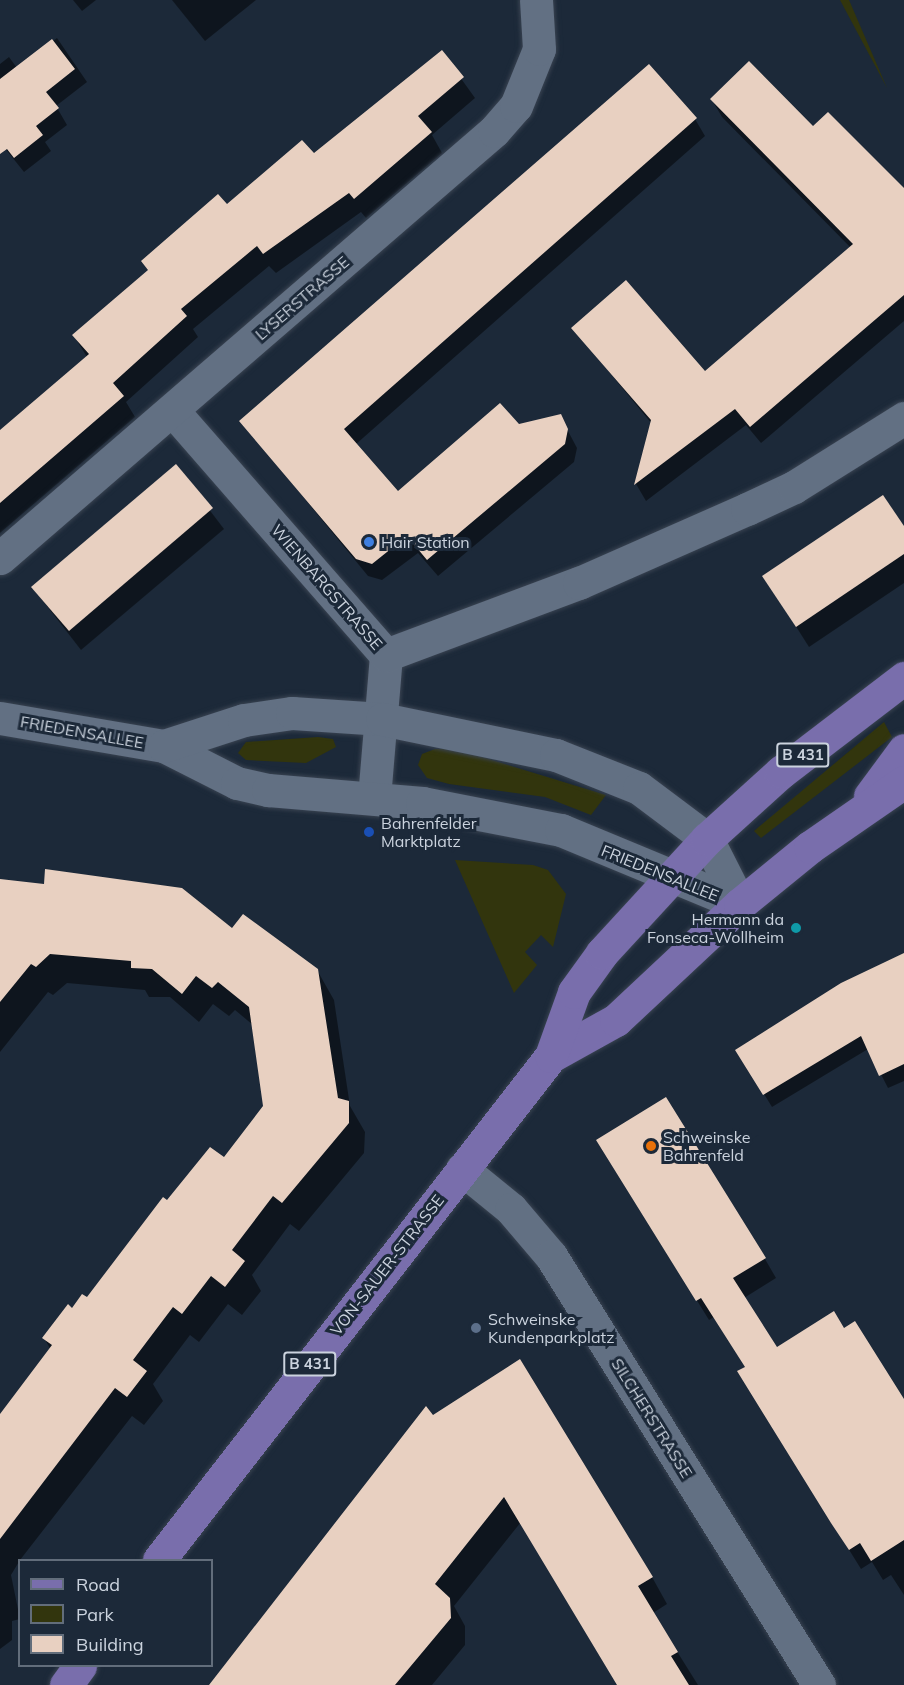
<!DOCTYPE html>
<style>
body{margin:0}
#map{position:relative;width:904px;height:1685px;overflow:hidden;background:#1c2939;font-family:Mulish,sans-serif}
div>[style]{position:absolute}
.green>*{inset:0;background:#32350d}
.shadow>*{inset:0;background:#0007}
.building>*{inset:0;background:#e8d0c1}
.roads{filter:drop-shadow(0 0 2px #394351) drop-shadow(0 0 2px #394351)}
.minor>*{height:33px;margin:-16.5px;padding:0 16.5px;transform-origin:16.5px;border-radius:16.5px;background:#627083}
.tertiary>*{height:33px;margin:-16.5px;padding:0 16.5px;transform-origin:16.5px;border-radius:16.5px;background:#627083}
.primary>*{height:33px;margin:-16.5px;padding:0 16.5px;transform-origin:16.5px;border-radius:16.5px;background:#796eac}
.dots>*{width:16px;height:16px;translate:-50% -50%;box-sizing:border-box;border:3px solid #1c2939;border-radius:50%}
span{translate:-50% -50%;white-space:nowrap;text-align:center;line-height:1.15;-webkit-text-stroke:6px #1c2939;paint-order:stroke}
.shield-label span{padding:2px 4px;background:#1c2939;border:2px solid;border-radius:4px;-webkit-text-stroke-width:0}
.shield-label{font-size:15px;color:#cbd3de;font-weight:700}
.street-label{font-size:16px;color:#cbd3de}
.poi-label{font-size:16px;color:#cbd3de}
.left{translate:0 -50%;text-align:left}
.right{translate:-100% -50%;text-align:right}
.legend{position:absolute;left:18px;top:1559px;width:195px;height:108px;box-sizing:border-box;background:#1c2939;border:2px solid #626d7b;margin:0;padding:8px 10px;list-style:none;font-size:18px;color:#cbd3de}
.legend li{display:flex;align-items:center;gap:12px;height:30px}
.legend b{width:30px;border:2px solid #626d7b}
</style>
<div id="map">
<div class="green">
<div style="clip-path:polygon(840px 0,849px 0,887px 88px)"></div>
<div style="clip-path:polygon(884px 722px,892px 737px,761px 838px,754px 831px)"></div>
<div style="clip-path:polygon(318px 737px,333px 739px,336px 747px,306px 763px,246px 760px,238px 753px,246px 742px)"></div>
<div style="clip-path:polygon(435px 749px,456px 749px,606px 795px,591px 815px,545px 797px,449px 784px,427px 778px,418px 765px,422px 754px)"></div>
<div style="clip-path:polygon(455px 860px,533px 865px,548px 870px,566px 894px,553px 947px,541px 935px,525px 952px,537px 965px,514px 993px)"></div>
</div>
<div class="shadow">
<div style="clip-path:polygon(73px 0,96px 0,82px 11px)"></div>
<div style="clip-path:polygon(172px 0,256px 0,205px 41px)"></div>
<div style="clip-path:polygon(57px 38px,87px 82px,56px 106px,67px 125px,45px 142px,51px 151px,24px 172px,0 142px,0 64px,9px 57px,17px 68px)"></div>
<div style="clip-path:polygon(442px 52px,475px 98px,432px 135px,442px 153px,366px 218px,361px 212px,276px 273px,269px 266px,193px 329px,198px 337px,126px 402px,135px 417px,0 533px,0 431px,87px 357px,74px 336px,149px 271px,143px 261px,314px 155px)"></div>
<div style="clip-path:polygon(712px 100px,813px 128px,904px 190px,904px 321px,761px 443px,746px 425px,646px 501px,636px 484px,652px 424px,573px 328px,705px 373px,851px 248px,722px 117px)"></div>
<div style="clip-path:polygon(695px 119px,705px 136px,355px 445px,398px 494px,518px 425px,560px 416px,577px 448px,574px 462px,438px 576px,418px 553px,382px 580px,368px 576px,241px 421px)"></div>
<div style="clip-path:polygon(176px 466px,224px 529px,81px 650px,33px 588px)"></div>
<div style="clip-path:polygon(904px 529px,904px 583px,809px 647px,764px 576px)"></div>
<div style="clip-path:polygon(0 881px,232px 930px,317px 970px,334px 1000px,350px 1106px,365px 1132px,364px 1153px,299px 1231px,290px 1224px,252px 1275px,261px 1291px,242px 1315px,228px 1304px,199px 1342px,190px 1335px,153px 1384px,163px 1401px,144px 1425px,132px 1416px,20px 1560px,11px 1575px,20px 1619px,12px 1621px,12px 1640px,0 1649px,0 1416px,51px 1350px,44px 1338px,88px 1299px,167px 1202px,224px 1159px,264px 1106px,253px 1025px,235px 1010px,229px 1016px,213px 1004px,199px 1022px,170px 997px,149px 997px,145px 990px,67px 983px,53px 995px,48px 992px,0 1052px)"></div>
<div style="clip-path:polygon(904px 965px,904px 1081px,888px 1088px,868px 1049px,772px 1107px,745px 1063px)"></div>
<div style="clip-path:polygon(610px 1160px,765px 1259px,776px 1278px,744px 1298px,776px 1349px,844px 1330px,904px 1403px,904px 1595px,891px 1575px,883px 1580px,872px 1562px,861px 1569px,751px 1392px,746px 1368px,714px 1317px,709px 1320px)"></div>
<div style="clip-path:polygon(433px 1417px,652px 1577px,667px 1604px,653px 1613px,698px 1685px,620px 1685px,521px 1522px,454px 1606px,465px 1626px,465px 1645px,432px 1685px,228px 1685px)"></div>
</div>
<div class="building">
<div style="clip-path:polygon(52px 39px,75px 69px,46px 92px,59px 108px,36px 126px,43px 135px,14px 158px,7px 149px,0 154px,0 79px)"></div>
<div style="clip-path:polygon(442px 50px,464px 77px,418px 116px,432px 132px,354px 199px,349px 193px,263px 254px,257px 246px,181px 309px,187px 316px,113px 383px,124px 396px,0 503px,0 430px,89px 354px,72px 335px,148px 270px,141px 261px,218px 194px,227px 204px,302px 140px,314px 153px)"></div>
<div style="clip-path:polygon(749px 61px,813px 126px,828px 112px,904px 188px,904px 295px,750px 427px,735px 409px,634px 485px,651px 420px,571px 328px,626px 280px,705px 371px,853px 244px,710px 99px)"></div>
<div style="clip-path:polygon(649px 64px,697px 118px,344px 429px,398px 491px,500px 403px,519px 424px,561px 414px,568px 429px,565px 444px,427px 560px,407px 536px,372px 564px,356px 559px,239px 421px)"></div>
<div style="clip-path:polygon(176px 464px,213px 508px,69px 631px,31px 587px)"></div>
<div style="clip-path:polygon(883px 495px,904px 526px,904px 554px,796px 627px,762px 576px)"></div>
<div style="clip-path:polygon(45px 869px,182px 888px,232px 928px,243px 914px,318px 969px,338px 1098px,349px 1101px,349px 1123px,282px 1203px,273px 1196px,232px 1250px,245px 1261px,225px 1287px,211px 1276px,182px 1314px,173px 1307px,133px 1360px,147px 1371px,127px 1397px,115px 1388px,0 1539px,0 1414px,52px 1345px,42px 1338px,68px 1304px,72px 1308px,82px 1294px,87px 1297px,163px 1197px,167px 1200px,210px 1147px,224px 1157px,263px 1106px,249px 1007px,218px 982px,212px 988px,196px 976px,182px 994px,152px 969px,131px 968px,131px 961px,50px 954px,36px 967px,31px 964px,0 1002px,0 879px,44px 884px)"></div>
<div style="clip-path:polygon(904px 953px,904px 1064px,879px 1076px,861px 1036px,763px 1095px,735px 1050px,841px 983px)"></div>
<div style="clip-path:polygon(666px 1097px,766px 1258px,733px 1278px,777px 1347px,834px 1311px,844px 1328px,855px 1321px,904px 1399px,904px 1540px,871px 1561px,860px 1543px,849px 1550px,831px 1523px,737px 1371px,745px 1367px,701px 1298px,696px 1301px,596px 1140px)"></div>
<div style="clip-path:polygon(520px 1359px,653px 1577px,638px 1586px,678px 1652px,671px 1656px,689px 1685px,617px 1685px,504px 1497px,435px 1584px,450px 1598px,451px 1618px,395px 1685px,209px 1685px,426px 1406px,433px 1415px)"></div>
</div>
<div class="roads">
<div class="minor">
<div style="left:173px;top:411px;width:324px;rotate:48.9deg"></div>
<div style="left:386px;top:655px;width:144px;rotate:94.8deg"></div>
<div style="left:0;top:558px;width:653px;rotate:-40.84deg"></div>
<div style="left:494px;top:131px;width:33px;rotate:-49deg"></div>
<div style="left:516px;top:106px;width:61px;rotate:-68deg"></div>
<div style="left:539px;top:49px;width:49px;rotate:-93.5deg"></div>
<div style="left:386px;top:655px;width:206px;rotate:-20.5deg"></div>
<div style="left:579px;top:583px;width:184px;rotate:-23.8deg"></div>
<div style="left:747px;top:509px;width:52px;rotate:-25.1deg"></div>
<div style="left:794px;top:487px;width:130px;rotate:-32.1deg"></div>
<div style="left:462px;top:1169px;width:63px;rotate:39.2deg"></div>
<div style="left:511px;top:1209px;width:62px;rotate:49.6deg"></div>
<div style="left:551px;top:1256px;width:506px;rotate:58.01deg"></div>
</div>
<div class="tertiary">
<div style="left:0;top:718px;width:166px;rotate:9.7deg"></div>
<div style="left:164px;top:746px;width:82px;rotate:26.9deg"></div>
<div style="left:237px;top:783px;width:32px;rotate:13deg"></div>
<div style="left:268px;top:790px;width:155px;rotate:4.8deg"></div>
<div style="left:422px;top:803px;width:142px;rotate:11deg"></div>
<div style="left:561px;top:830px;width:194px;rotate:22.5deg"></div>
<div style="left:164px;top:746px;width:84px;rotate:-18deg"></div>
<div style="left:244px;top:720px;width:49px;rotate:-8.3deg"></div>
<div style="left:292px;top:713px;width:90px;rotate:3.8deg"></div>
<div style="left:382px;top:719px;width:178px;rotate:11.7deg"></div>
<div style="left:556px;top:755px;width:89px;rotate:21.7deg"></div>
<div style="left:639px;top:788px;width:85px;rotate:36.9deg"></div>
<div style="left:707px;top:839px;width:73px;rotate:63.1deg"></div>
</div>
<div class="primary">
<div style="left:870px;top:796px;width:57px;rotate:-53.5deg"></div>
<div style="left:551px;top:1056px;width:74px;rotate:-29deg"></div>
<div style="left:616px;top:1020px;width:170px;rotate:-43.1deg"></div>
<div style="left:740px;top:904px;width:90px;rotate:-39.2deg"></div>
<div style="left:810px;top:847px;width:114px;rotate:-34.7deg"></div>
<div style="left:159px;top:1560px;width:638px;rotate:-52.13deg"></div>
<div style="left:551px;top:1056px;width:68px;rotate:-70.2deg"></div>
<div style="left:574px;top:992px;width:48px;rotate:-54.3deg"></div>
<div style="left:602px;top:953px;width:155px;rotate:-47.4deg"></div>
<div style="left:707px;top:839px;width:100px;rotate:-42.2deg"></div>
<div style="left:781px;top:772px;width:155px;rotate:-37.4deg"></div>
<div style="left:66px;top:1685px;width:24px;rotate:-54deg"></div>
</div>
</div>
<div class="dots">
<div style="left:369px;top:542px;background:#3f7fe0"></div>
<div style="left:369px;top:832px;background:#1a4fb4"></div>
<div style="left:796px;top:928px;background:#0f9aa8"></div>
<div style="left:651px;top:1146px;background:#e8710a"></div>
<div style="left:476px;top:1328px;background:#5c6f8a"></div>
</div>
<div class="shield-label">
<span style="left:803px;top:755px">B 431</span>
<span style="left:310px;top:1364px">B 431</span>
</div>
<div class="street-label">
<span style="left:302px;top:298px;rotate:-41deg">LYSERSTRASSE</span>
<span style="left:327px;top:587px;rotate:49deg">WIENBARGSTRASSE</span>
<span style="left:82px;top:732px;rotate:10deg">FRIEDENSALLEE</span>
<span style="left:660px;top:873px;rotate:22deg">FRIEDENSALLEE</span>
<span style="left:387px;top:1265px;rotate:-52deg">VON-SAUER-STRASSE</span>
<span style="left:652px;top:1418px;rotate:58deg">SILCHERSTRASSE</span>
</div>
<div class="poi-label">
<span class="left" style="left:381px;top:542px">Hair Station</span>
<span class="left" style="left:381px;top:832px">Bahrenfelder<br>Marktplatz</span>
<span class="right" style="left:784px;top:928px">Hermann da<br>Fonseca-Wollheim</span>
<span class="left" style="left:663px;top:1146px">Schweinske<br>Bahrenfeld</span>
<span class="left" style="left:488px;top:1328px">Schweinske<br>Kundenparkplatz</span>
</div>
<ul class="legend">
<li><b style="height:8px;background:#796eac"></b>Road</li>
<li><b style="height:16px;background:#32350d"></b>Park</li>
<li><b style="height:16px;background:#e8d0c1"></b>Building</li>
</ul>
</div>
